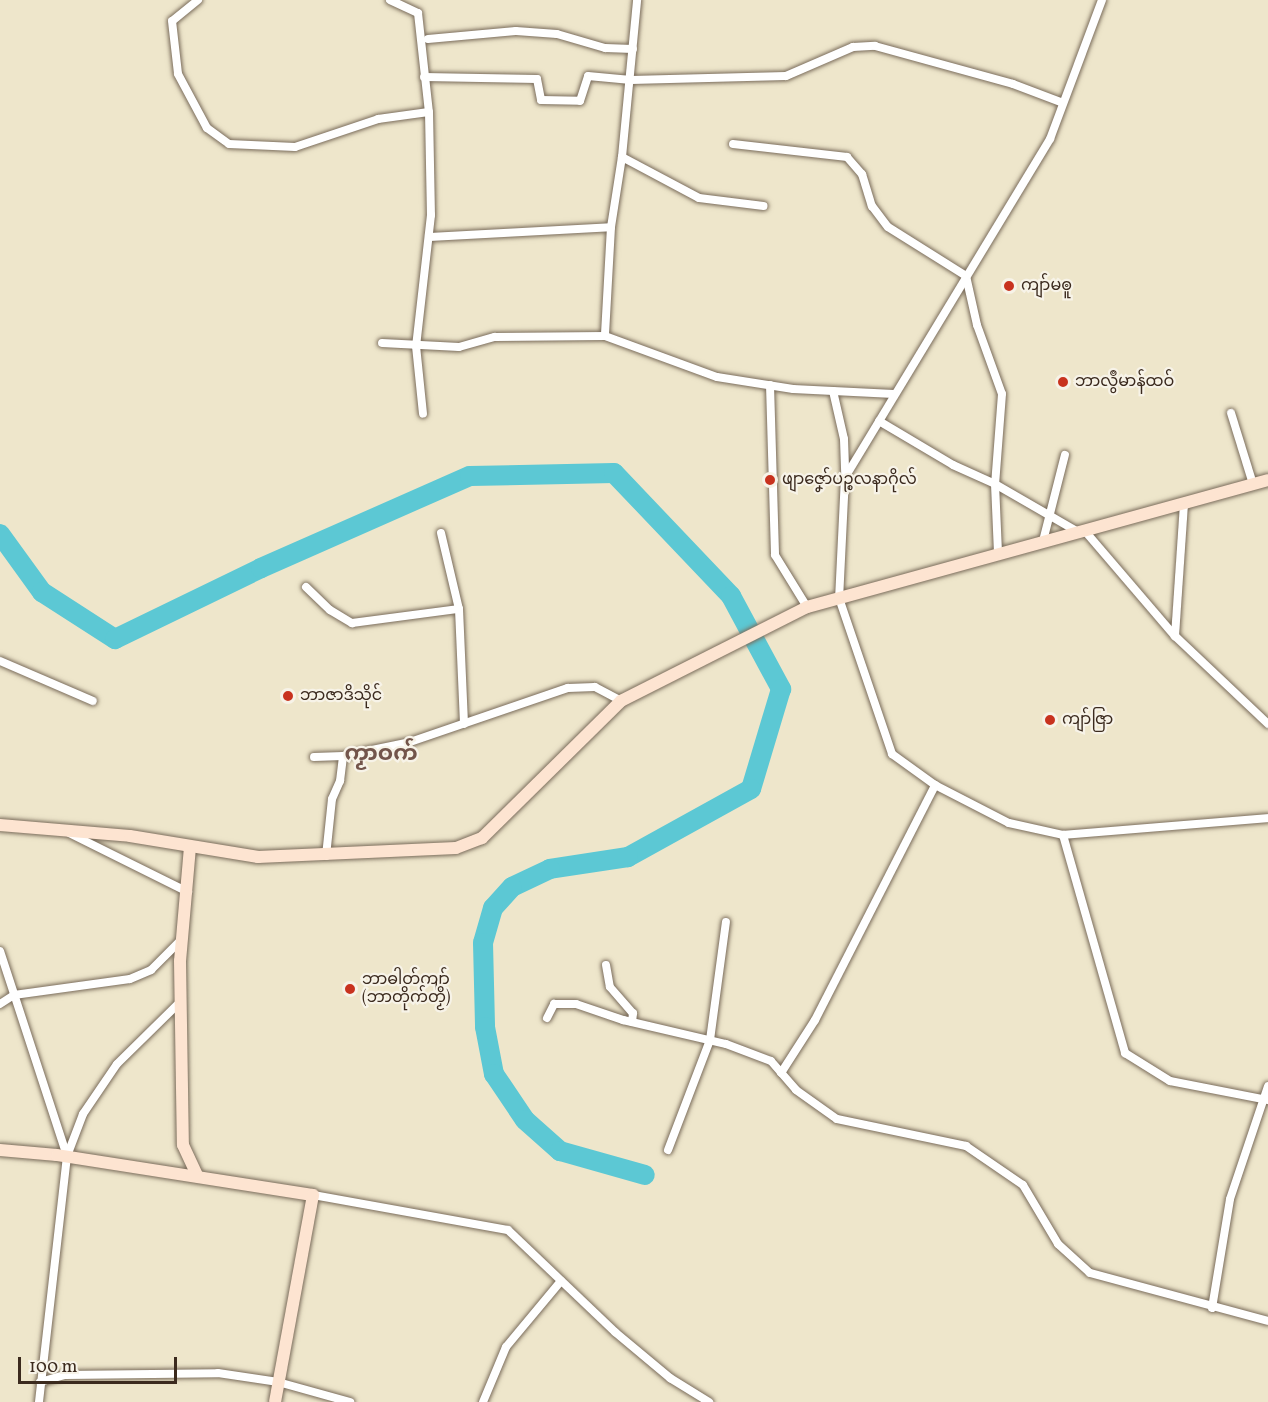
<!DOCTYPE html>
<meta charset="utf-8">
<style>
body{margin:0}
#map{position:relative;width:1268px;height:1402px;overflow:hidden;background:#eee6cb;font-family:Vollkorn,"Noto Sans Myanmar",serif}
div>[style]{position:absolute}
.river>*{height:20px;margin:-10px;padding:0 10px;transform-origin:10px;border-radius:10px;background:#5cc8d4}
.roads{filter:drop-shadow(0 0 2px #7a6c5b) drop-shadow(0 0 2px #7a6c5b)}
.street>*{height:8px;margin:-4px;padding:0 4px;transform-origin:4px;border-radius:4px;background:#fff}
.secondary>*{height:12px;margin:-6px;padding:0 6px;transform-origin:6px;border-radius:6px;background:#fde4d1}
.dots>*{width:16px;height:16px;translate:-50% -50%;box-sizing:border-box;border:3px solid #f7f3e8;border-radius:50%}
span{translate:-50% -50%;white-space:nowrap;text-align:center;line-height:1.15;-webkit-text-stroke:4.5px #f7f3e8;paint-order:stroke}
.poi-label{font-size:16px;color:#3b2a1e}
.left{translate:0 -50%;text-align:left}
.district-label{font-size:22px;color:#73554b;font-weight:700}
.scale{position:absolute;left:18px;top:1357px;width:159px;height:27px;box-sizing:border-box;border:3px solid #3b2a1e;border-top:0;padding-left:8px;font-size:18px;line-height:21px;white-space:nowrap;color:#3b2a1e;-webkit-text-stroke:4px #f7f3e8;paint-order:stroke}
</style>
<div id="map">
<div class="river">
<div style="left:0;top:534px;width:72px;rotate:54.1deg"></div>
<div style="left:42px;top:592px;width:87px;rotate:32.8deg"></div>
<div style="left:115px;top:639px;width:162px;rotate:-25.9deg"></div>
<div style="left:261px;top:568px;width:228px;rotate:-23.8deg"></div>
<div style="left:470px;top:476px;width:144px;rotate:-1.2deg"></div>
<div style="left:614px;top:473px;width:170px;rotate:46.4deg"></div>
<div style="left:731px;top:596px;width:106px;rotate:61.7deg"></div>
<div style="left:781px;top:689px;width:104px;rotate:106.7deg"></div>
<div style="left:751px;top:789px;width:141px;rotate:151.1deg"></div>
<div style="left:628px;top:857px;width:79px;rotate:171.3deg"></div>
<div style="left:550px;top:869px;width:42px;rotate:154.7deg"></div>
<div style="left:512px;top:887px;width:28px;rotate:132deg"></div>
<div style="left:493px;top:908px;width:36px;rotate:106deg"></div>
<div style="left:483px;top:943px;width:84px;rotate:88.6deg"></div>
<div style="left:485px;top:1027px;width:48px;rotate:79.2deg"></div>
<div style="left:494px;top:1074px;width:55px;rotate:56deg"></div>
<div style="left:525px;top:1120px;width:47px;rotate:41.5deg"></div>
<div style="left:560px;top:1151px;width:88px;rotate:15.8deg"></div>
</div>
<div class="roads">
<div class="street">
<div style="left:198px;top:0;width:33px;rotate:141deg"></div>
<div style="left:172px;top:21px;width:53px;rotate:83.5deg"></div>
<div style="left:178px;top:74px;width:61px;rotate:61.8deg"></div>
<div style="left:207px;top:128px;width:27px;rotate:36deg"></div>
<div style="left:229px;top:144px;width:66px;rotate:2.6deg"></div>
<div style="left:295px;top:147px;width:88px;rotate:-18.6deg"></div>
<div style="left:378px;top:119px;width:51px;rotate:-7.8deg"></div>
<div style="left:390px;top:0;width:31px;rotate:25deg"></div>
<div style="left:418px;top:13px;width:100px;rotate:83.7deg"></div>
<div style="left:429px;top:112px;width:103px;rotate:88.9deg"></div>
<div style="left:431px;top:215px;width:132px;rotate:96.5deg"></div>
<div style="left:416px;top:346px;width:68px;rotate:84.1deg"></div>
<div style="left:1102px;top:0;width:148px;rotate:110.5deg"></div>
<div style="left:1050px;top:139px;width:395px;rotate:121.2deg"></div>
<div style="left:845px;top:477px;width:121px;rotate:92.8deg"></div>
<div style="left:839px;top:598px;width:165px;rotate:71.2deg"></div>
<div style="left:892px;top:754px;width:53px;rotate:35.8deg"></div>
<div style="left:935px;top:785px;width:83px;rotate:27.2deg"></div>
<div style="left:1009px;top:823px;width:55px;rotate:12.5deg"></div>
<div style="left:1063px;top:835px;width:206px;rotate:-4.7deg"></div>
<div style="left:428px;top:39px;width:88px;rotate:-5.2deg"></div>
<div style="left:516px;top:31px;width:41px;rotate:4.2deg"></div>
<div style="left:557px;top:34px;width:50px;rotate:16.3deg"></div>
<div style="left:605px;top:48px;width:28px;rotate:2deg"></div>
<div style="left:424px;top:77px;width:113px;rotate:1deg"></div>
<div style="left:537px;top:79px;width:21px;rotate:79deg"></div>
<div style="left:541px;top:100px;width:39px;rotate:1deg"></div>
<div style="left:580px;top:101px;width:26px;rotate:-72deg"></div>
<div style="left:588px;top:76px;width:43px;rotate:5.3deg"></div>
<div style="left:631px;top:80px;width:155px;rotate:-1.5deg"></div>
<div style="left:786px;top:76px;width:73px;rotate:-23.4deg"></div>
<div style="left:853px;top:47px;width:22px;rotate:-3deg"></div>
<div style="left:875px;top:46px;width:143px;rotate:15.4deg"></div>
<div style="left:1013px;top:84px;width:53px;rotate:20.8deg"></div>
<div style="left:733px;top:144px;width:115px;rotate:6.5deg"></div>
<div style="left:847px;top:157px;width:23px;rotate:49deg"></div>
<div style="left:862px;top:174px;width:34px;rotate:73deg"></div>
<div style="left:872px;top:206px;width:26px;rotate:53deg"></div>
<div style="left:888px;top:227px;width:92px;rotate:32.1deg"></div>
<div style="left:966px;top:276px;width:50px;rotate:77.3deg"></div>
<div style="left:977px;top:325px;width:73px;rotate:70.1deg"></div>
<div style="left:1002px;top:394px;width:90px;rotate:94.4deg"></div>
<div style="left:995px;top:484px;width:70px;rotate:87.5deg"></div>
<div style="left:622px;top:157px;width:87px;rotate:28deg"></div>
<div style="left:699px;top:198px;width:65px;rotate:7deg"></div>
<div style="left:611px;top:227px;width:71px;rotate:-81.1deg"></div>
<div style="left:622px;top:157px;width:158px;rotate:-84.5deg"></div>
<div style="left:429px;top:237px;width:182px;rotate:-3.1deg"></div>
<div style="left:611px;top:227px;width:109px;rotate:93.2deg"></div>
<div style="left:605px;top:336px;width:119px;rotate:20.1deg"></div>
<div style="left:717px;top:377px;width:77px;rotate:9deg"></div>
<div style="left:793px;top:389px;width:101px;rotate:2.8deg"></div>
<div style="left:382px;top:343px;width:77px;rotate:3deg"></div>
<div style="left:459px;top:347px;width:37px;rotate:-16deg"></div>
<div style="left:495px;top:337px;width:110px;rotate:-0.5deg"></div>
<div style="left:770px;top:385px;width:170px;rotate:88.3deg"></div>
<div style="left:775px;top:555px;width:61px;rotate:58.4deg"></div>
<div style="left:833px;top:391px;width:49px;rotate:77.1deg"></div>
<div style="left:844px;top:439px;width:37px;rotate:88deg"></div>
<div style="left:1231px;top:413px;width:74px;rotate:72.8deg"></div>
<div style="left:879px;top:421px;width:86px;rotate:30.7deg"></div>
<div style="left:953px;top:465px;width:46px;rotate:24.3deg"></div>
<div style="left:995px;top:484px;width:96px;rotate:30deg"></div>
<div style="left:1084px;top:530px;width:140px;rotate:49.4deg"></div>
<div style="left:1175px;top:636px;width:128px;rotate:43.4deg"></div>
<div style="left:441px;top:533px;width:78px;rotate:76.7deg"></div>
<div style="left:459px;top:609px;width:115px;rotate:87.5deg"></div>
<div style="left:1043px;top:541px;width:89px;rotate:-75.7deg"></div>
<div style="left:306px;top:587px;width:33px;rotate:44deg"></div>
<div style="left:330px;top:610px;width:26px;rotate:31deg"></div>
<div style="left:352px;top:623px;width:108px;rotate:-7.5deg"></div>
<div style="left:1175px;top:636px;width:131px;rotate:-86.1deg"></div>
<div style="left:0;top:661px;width:101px;rotate:23.3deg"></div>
<div style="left:314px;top:757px;width:29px;rotate:-2deg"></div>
<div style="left:343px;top:756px;width:68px;rotate:-11.8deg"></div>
<div style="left:410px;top:742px;width:167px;rotate:-18.9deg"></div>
<div style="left:568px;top:688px;width:27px;rotate:-2deg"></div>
<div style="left:595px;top:687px;width:30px;rotate:28deg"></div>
<div style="left:69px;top:833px;width:133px;rotate:26.4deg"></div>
<div style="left:1063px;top:835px;width:227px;rotate:74.1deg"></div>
<div style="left:1125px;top:1053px;width:53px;rotate:31.9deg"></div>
<div style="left:1170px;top:1081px;width:100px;rotate:11deg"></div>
<div style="left:326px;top:856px;width:57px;rotate:-84deg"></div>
<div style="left:332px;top:799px;width:20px;rotate:-66deg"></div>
<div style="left:340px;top:781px;width:25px;rotate:-83deg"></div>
<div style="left:0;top:951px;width:216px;rotate:71.9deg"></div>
<div style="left:67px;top:1156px;width:248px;rotate:96.5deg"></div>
<div style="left:606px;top:965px;width:22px;rotate:80deg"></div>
<div style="left:610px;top:987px;width:35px;rotate:49deg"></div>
<div style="left:633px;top:1013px;width:9px;rotate:96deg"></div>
<div style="left:0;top:1004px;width:17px;rotate:-33deg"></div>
<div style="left:14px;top:995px;width:117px;rotate:-7.9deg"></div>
<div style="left:130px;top:979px;width:23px;rotate:-23deg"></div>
<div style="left:151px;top:970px;width:44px;rotate:-45deg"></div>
<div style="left:547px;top:1018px;width:16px;rotate:-63deg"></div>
<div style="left:554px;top:1004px;width:22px"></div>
<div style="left:576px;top:1004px;width:50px;rotate:18.8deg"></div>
<div style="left:623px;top:1020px;width:106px;rotate:13.1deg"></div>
<div style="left:726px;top:1044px;width:48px;rotate:20.7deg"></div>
<div style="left:771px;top:1061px;width:38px;rotate:49deg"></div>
<div style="left:796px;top:1090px;width:50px;rotate:35.3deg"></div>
<div style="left:837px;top:1119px;width:132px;rotate:11.8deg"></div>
<div style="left:966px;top:1146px;width:69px;rotate:34.4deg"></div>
<div style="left:1023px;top:1185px;width:69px;rotate:59.3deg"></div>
<div style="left:1058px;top:1244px;width:43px;rotate:42.2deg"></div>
<div style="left:1090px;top:1273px;width:184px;rotate:15.1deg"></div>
<div style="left:781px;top:1073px;width:63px;rotate:-57.3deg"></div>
<div style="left:815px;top:1020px;width:264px;rotate:-62.9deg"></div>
<div style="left:668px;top:1150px;width:118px;rotate:-69.1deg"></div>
<div style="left:710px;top:1040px;width:119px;rotate:-82.3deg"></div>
<div style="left:67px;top:1156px;width:45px;rotate:-69.1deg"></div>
<div style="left:83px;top:1114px;width:60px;rotate:-55.8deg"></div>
<div style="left:117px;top:1064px;width:90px;rotate:-44.5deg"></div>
<div style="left:313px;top:1195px;width:198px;rotate:10.2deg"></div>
<div style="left:508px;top:1230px;width:148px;rotate:43.6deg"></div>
<div style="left:615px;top:1332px;width:72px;rotate:39.9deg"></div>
<div style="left:670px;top:1378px;width:46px;rotate:31.6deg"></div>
<div style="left:1212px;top:1308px;width:110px;rotate:-80.6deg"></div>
<div style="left:1230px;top:1199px;width:119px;rotate:-71.4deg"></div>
<div style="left:40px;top:1382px;width:26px;rotate:-16deg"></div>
<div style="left:65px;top:1375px;width:153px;rotate:-0.7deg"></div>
<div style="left:218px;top:1373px;width:61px;rotate:8.5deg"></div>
<div style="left:278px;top:1382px;width:75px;rotate:15.5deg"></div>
<div style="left:483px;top:1402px;width:60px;rotate:-67.3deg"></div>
<div style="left:506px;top:1347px;width:86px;rotate:-50.2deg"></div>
</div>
<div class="secondary">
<div style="left:0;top:825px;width:130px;rotate:4.8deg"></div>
<div style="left:130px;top:836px;width:130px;rotate:9.3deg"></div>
<div style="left:258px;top:857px;width:198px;rotate:-2.6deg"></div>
<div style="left:456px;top:848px;width:28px;rotate:-21deg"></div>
<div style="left:482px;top:838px;width:195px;rotate:-44.6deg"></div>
<div style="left:621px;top:701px;width:208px;rotate:-26.8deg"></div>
<div style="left:807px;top:607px;width:478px;rotate:-15.4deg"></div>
<div style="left:190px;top:847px;width:114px;rotate:95deg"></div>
<div style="left:180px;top:961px;width:184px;rotate:89.1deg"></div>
<div style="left:183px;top:1145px;width:35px;rotate:65deg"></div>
<div style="left:0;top:1150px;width:57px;rotate:5deg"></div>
<div style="left:57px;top:1155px;width:259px;rotate:8.9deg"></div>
<div style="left:313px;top:1195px;width:210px;rotate:100.4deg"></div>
</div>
</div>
<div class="dots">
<div style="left:1009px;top:286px;background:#c8321e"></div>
<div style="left:1063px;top:382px;background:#c8321e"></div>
<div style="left:770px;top:480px;background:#c8321e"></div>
<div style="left:288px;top:696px;background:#c8321e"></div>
<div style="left:1050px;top:720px;background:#c8321e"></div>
<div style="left:350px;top:989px;background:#c8321e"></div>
</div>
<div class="poi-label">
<span class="left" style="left:1021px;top:286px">ကျာ်မၜူ</span>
<span class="left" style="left:1075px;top:382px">ဘာလွဳမာန်ထဝ်</span>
<span class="left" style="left:782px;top:480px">ဖျာဇၞော်ပဉ္စလနာဂိုလ်</span>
<span class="left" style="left:300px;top:696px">ဘာဇာဒိသိုင်</span>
<span class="left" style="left:1062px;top:720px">ကျာ်ဇြာ</span>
<span class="left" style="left:362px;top:989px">ဘာဓါတ်ကျာ်<br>(ဘာတိုက်တၟိ)</span>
</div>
<div class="district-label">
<span style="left:381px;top:755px">ကၟာဝက်</span>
</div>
<div class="scale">100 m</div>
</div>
